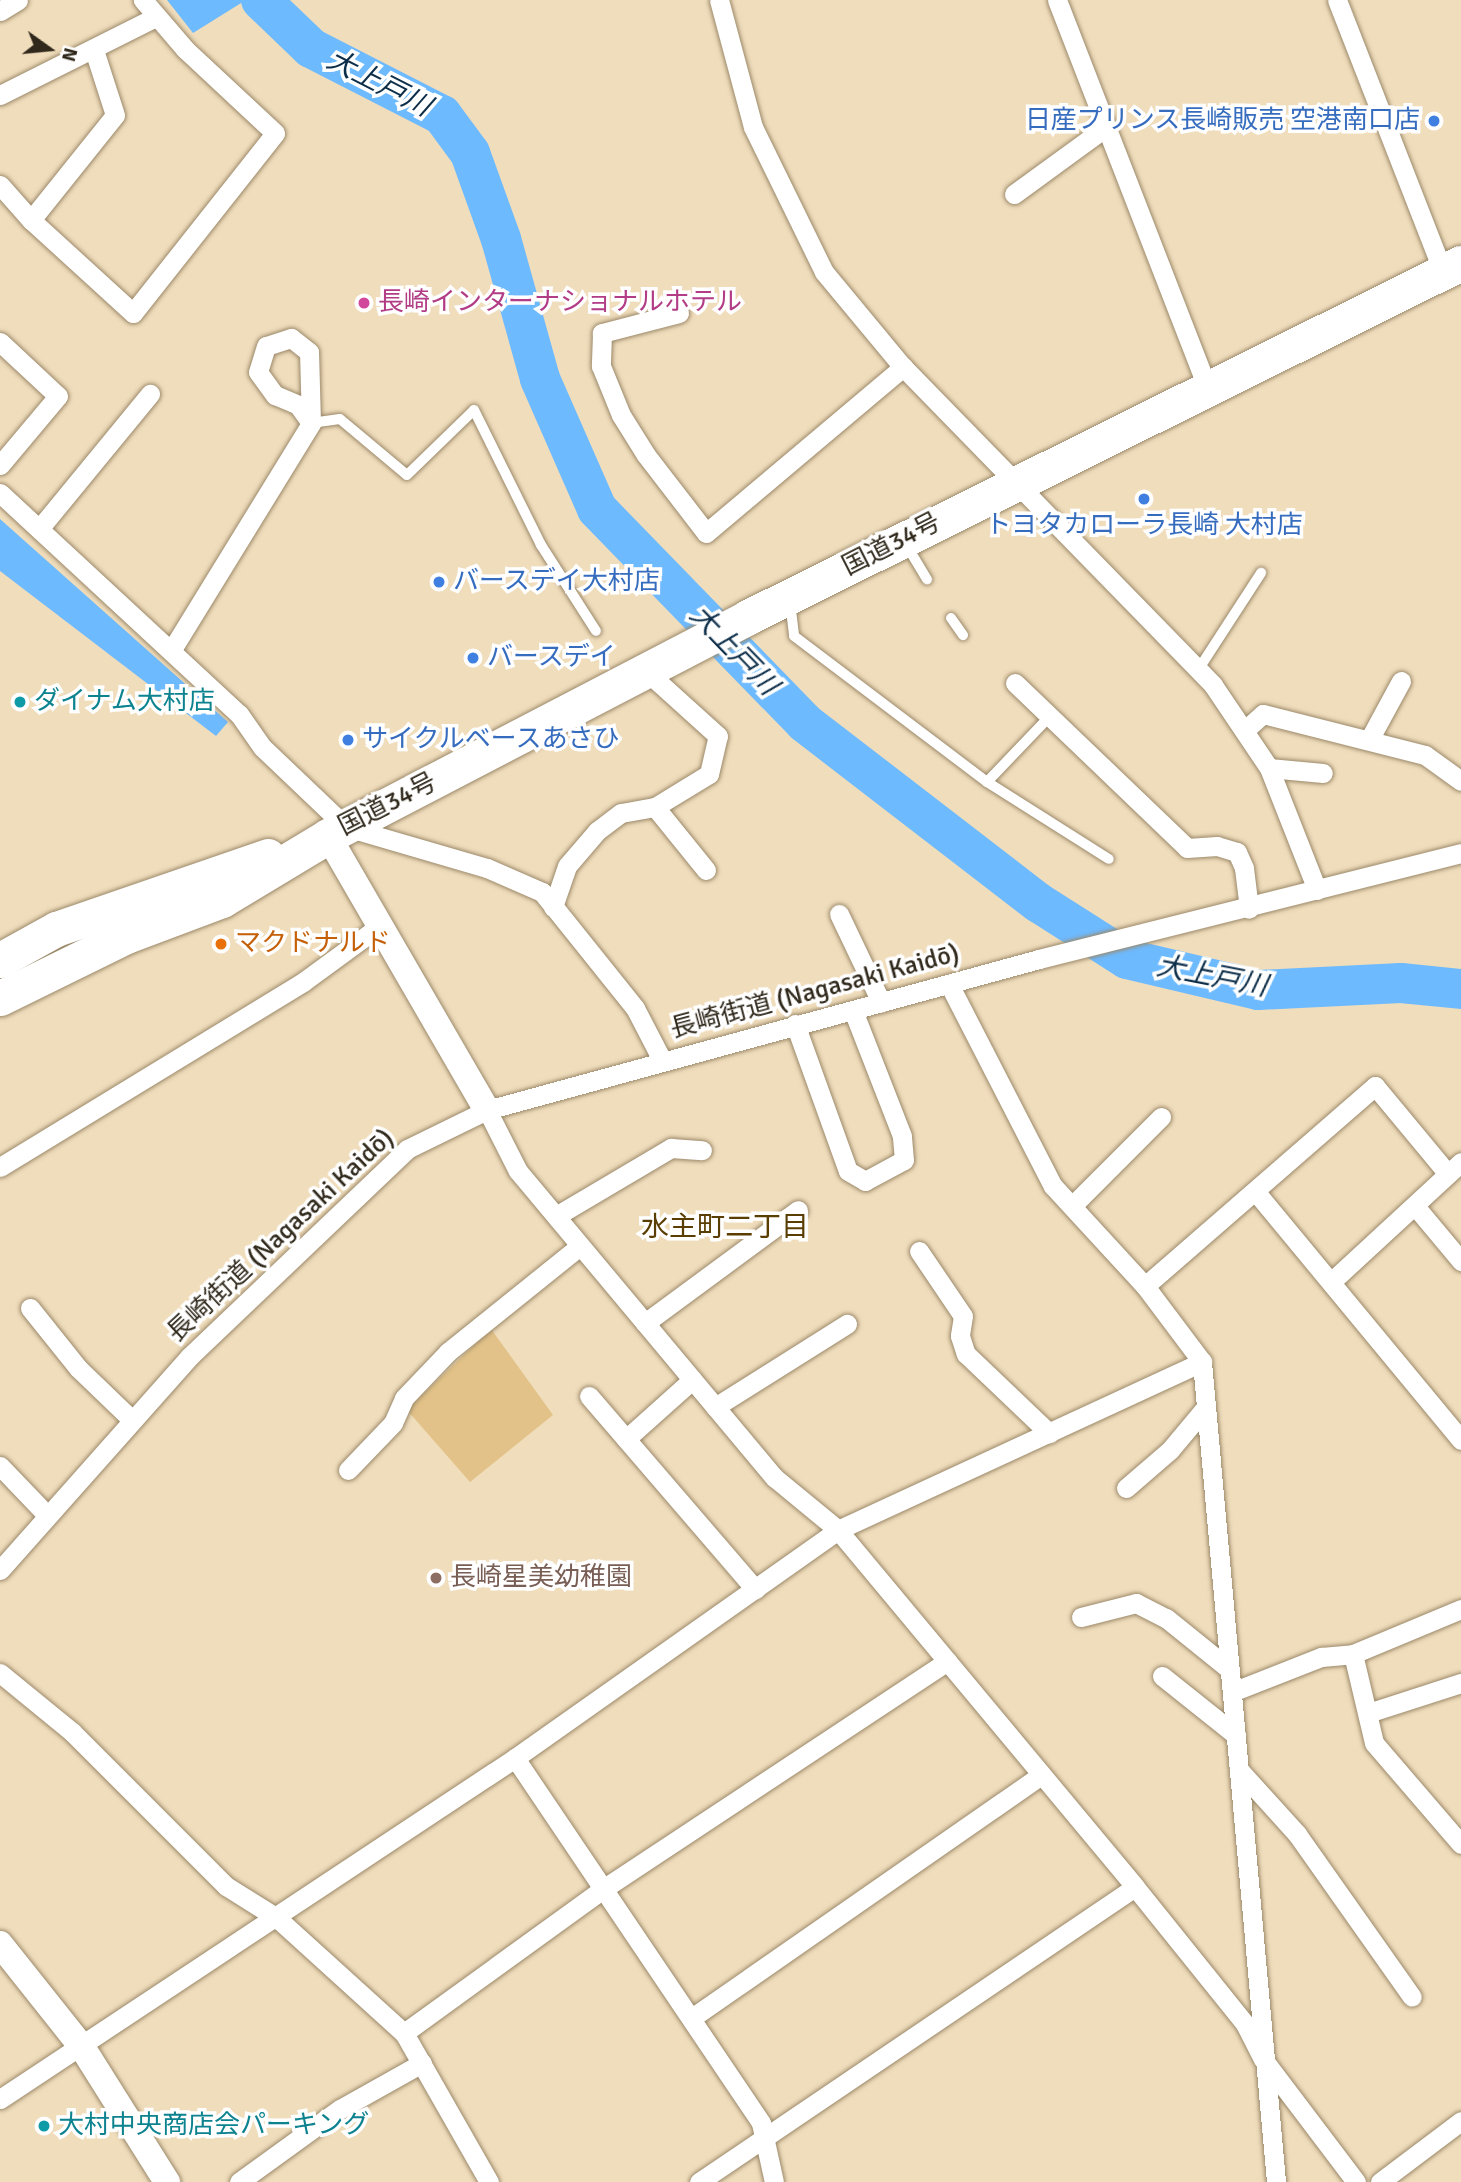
<!DOCTYPE html>
<meta charset="utf-8">
<style>
body{margin:0}
#map{position:relative;width:1461px;height:2182px;overflow:hidden;background:#f0ddbc;font-family:Signika,"Noto Sans JP",sans-serif}
div>[style]{position:absolute}
.green>*{inset:0;background:#e2c288}
.water>*{inset:0;background:#6dbaff}
.river>*{height:40px;margin:-20px;padding:0 20px;transform-origin:20px;border-radius:20px;background:#6dbaff}
.roads{filter:drop-shadow(0 0 2px #9b896a) drop-shadow(0 0 2px #9b896a)}
.lane>*{height:10px;margin:-5px;padding:0 5px;transform-origin:5px;border-radius:5px;background:#fff}
.street>*{height:19px;margin:-9.5px;padding:0 9.5px;transform-origin:9.5px;border-radius:9.5px;background:#fff}
.secondary>*{height:26px;margin:-13px;padding:0 13px;transform-origin:13px;border-radius:13px;background:#fff}
.highway>*{height:35px;margin:-17.5px;padding:0 17.5px;transform-origin:17.5px;border-radius:17.5px;background:#fff}
.dots>*{width:19px;height:19px;translate:-50% -50%;box-sizing:border-box;border:4px solid #fff;border-radius:50%}
span{translate:-50% -50%;white-space:nowrap;text-align:center;line-height:1.15;-webkit-text-stroke:7px #fff;paint-order:stroke}
.shop-label{font-size:26px;color:#366cbe}
.right{translate:-100% -50%;text-align:right}
.left{translate:0 -50%;text-align:left}
.hotel-label{font-size:26px;color:#b23c85}
.street-label{font-size:26px;color:#2f281b}
.culture-label{font-size:26px;color:#0d838f}
.food-label{font-size:26px;color:#c56008}
.education-label{font-size:26px;color:#785e54}
.water-label{font-size:28px;color:#0d2e49;font-style:italic}
.neighbourhood-label{font-size:28px;color:#5a3d00}
.north{position:absolute;left:14px;top:14px;width:70px;height:70px;-webkit-text-stroke:5px #fff;paint-order:stroke;rotate:105deg;font-size:19px;font-weight:700;line-height:28px;text-align:center;color:#2f281b}
.north::after{content:'';display:block;margin:auto;width:24px;height:32px;background:#2f281b;clip-path:polygon(50% 0,100% 100%,50% 72%,0 100%)}
</style>
<div id="map">
<div class="green">
<div style="clip-path:polygon(491px 1329px,553px 1415px,470px 1482px,407px 1410px)"></div>
</div>
<div class="water">
<div style="clip-path:polygon(167px 0,246px 0,193px 33px)"></div>
<div style="clip-path:polygon(0 519px,228px 722px,216px 736px,0 571px)"></div>
</div>
<div class="river">
<div style="left:261px;top:0;width:69px;rotate:43.8deg"></div>
<div style="left:311px;top:48px;width:147px;rotate:27.1deg"></div>
<div style="left:442px;top:115px;width:47px;rotate:53.6deg"></div>
<div style="left:470px;top:153px;width:91px;rotate:70.2deg"></div>
<div style="left:501px;top:239px;width:145px;rotate:74.4deg"></div>
<div style="left:540px;top:379px;width:142px;rotate:66.3deg"></div>
<div style="left:597px;top:509px;width:298px;rotate:45.8deg"></div>
<div style="left:805px;top:723px;width:295px;rotate:37.6deg"></div>
<div style="left:1039px;top:903px;width:104px;rotate:32.5deg"></div>
<div style="left:1127px;top:959px;width:135px;rotate:13.3deg"></div>
<div style="left:1258px;top:990px;width:143px;rotate:-2.8deg"></div>
<div style="left:1401px;top:983px;width:60px;rotate:5.7deg"></div>
</div>
<div class="roads">
<div class="lane">
<div style="left:311px;top:423px;width:29px;rotate:-8deg"></div>
<div style="left:340px;top:419px;width:87px;rotate:39.9deg"></div>
<div style="left:407px;top:475px;width:93px;rotate:-44.1deg"></div>
<div style="left:474px;top:410px;width:151px;rotate:63.6deg"></div>
<div style="left:541px;top:545px;width:102px;rotate:57.4deg"></div>
<div style="left:907px;top:546px;width:39px;rotate:59deg"></div>
<div style="left:790px;top:602px;width:34px;rotate:83deg"></div>
<div style="left:794px;top:636px;width:242px;rotate:37.1deg"></div>
<div style="left:987px;top:782px;width:91px;rotate:-46.3deg"></div>
<div style="left:951px;top:618px;width:21px;rotate:55deg"></div>
<div style="left:1198px;top:670px;width:116px;rotate:-57deg"></div>
<div style="left:987px;top:782px;width:144px;rotate:32.3deg"></div>
</div>
<div class="street">
<div style="left:719px;top:0;width:131px;rotate:75deg"></div>
<div style="left:753px;top:127px;width:161px;rotate:63.9deg"></div>
<div style="left:824px;top:272px;width:124px;rotate:50.3deg"></div>
<div style="left:903px;top:367px;width:444px;rotate:45.7deg"></div>
<div style="left:1213px;top:685px;width:100px;rotate:56deg"></div>
<div style="left:1269px;top:768px;width:131px;rotate:68.5deg"></div>
<div style="left:1057px;top:0;width:414px;rotate:68.8deg"></div>
<div style="left:1337px;top:0;width:292px;rotate:68.7deg"></div>
<div style="left:0;top:11px;width:21px;rotate:-31deg"></div>
<div style="left:0;top:95px;width:174px;rotate:-26.6deg"></div>
<div style="left:0;top:185px;width:47px;rotate:48.5deg"></div>
<div style="left:31px;top:220px;width:138px;rotate:42.4deg"></div>
<div style="left:133px;top:313px;width:229px;rotate:-51.7deg"></div>
<div style="left:275px;top:133px;width:123px;rotate:-137deg"></div>
<div style="left:185px;top:49px;width:65px;rotate:-130.6deg"></div>
<div style="left:1014px;top:194px;width:114px;rotate:-36.1deg"></div>
<div style="left:31px;top:220px;width:134px;rotate:-51.3deg"></div>
<div style="left:115px;top:115px;width:68px;rotate:-107.9deg"></div>
<div style="left:679px;top:313px;width:80px;rotate:165.4deg"></div>
<div style="left:602px;top:333px;width:33px;rotate:92deg"></div>
<div style="left:601px;top:366px;width:53px;rotate:67.8deg"></div>
<div style="left:621px;top:415px;width:47px;rotate:58deg"></div>
<div style="left:646px;top:455px;width:98px;rotate:52.4deg"></div>
<div style="left:706px;top:533px;width:258px;rotate:-40.1deg"></div>
<div style="left:0;top:342px;width:79px;rotate:43deg"></div>
<div style="left:58px;top:396px;width:90px;rotate:130deg"></div>
<div style="left:0;top:493px;width:326px;rotate:42.8deg"></div>
<div style="left:239px;top:714px;width:40px;rotate:55.1deg"></div>
<div style="left:262px;top:747px;width:116px;rotate:43.6deg"></div>
<div style="left:346px;top:827px;width:147px;rotate:16.2deg"></div>
<div style="left:487px;top:868px;width:60px;rotate:23.6deg"></div>
<div style="left:542px;top:892px;width:149px;rotate:51.3deg"></div>
<div style="left:635px;top:1008px;width:59px;rotate:62.6deg"></div>
<div style="left:39px;top:529px;width:175px;rotate:-50.6deg"></div>
<div style="left:171px;top:651px;width:268px;rotate:-58.4deg"></div>
<div style="left:311px;top:423px;width:71px;rotate:-91.6deg"></div>
<div style="left:309px;top:352px;width:23px;rotate:-142deg"></div>
<div style="left:291px;top:338px;width:26px;rotate:162deg"></div>
<div style="left:266px;top:346px;width:27px;rotate:107deg"></div>
<div style="left:258px;top:372px;width:29px;rotate:54deg"></div>
<div style="left:275px;top:395px;width:25px;rotate:23deg"></div>
<div style="left:298px;top:405px;width:22px;rotate:54deg"></div>
<div style="left:1015px;top:683px;width:238px;rotate:43.8deg"></div>
<div style="left:1187px;top:848px;width:30px;rotate:-4deg"></div>
<div style="left:1217px;top:846px;width:21px;rotate:17deg"></div>
<div style="left:1237px;top:852px;width:17px;rotate:66deg"></div>
<div style="left:1244px;top:868px;width:41px;rotate:83deg"></div>
<div style="left:1245px;top:730px;width:24px;rotate:-42deg"></div>
<div style="left:1263px;top:714px;width:167px;rotate:14.2deg"></div>
<div style="left:1425px;top:755px;width:44px;rotate:35.8deg"></div>
<div style="left:1369px;top:740px;width:67px;rotate:-61.5deg"></div>
<div style="left:1269px;top:768px;width:54px;rotate:5.3deg"></div>
<div style="left:655px;top:807px;width:81px;rotate:51deg"></div>
<div style="left:553px;top:907px;width:43px;rotate:-71.1deg"></div>
<div style="left:567px;top:866px;width:46px;rotate:-49.4deg"></div>
<div style="left:597px;top:831px;width:30px;rotate:-37deg"></div>
<div style="left:621px;top:813px;width:35px;rotate:-10deg"></div>
<div style="left:655px;top:807px;width:63px;rotate:-31.4deg"></div>
<div style="left:709px;top:774px;width:39px;rotate:-77deg"></div>
<div style="left:718px;top:736px;width:97px;rotate:-137.9deg"></div>
<div style="left:839px;top:914px;width:98px;rotate:64.5deg"></div>
<div style="left:949px;top:984px;width:227px;rotate:62.8deg"></div>
<div style="left:1053px;top:1186px;width:136px;rotate:47.4deg"></div>
<div style="left:1145px;top:1286px;width:95px;rotate:53.1deg"></div>
<div style="left:1202px;top:1362px;width:823px;rotate:84.84deg"></div>
<div style="left:795px;top:1024px;width:156px;rotate:70.2deg"></div>
<div style="left:848px;top:1171px;width:20px;rotate:30deg"></div>
<div style="left:865px;top:1181px;width:44px;rotate:-28.3deg"></div>
<div style="left:904px;top:1160px;width:24px;rotate:-95deg"></div>
<div style="left:902px;top:1136px;width:135px;rotate:-111.3deg"></div>
<div style="left:487px;top:1110px;width:68px;rotate:63.1deg"></div>
<div style="left:518px;top:1171px;width:400px;rotate:50.1deg"></div>
<div style="left:775px;top:1478px;width:82px;rotate:39.5deg"></div>
<div style="left:838px;top:1530px;width:464px;rotate:50.2deg"></div>
<div style="left:1135px;top:1887px;width:176px;rotate:51.2deg"></div>
<div style="left:1245px;top:2024px;width:39px;rotate:63deg"></div>
<div style="left:1263px;top:2059px;width:154px;rotate:52.9deg"></div>
<div style="left:0;top:1167px;width:355px;rotate:-31.4deg"></div>
<div style="left:303px;top:982px;width:97px;rotate:-36.2deg"></div>
<div style="left:1255px;top:1191px;width:323px;rotate:50.4deg"></div>
<div style="left:1072px;top:1206px;width:126px;rotate:-45deg"></div>
<div style="left:1415px;top:1206px;width:72px;rotate:50.1deg"></div>
<div style="left:556px;top:1216px;width:134px;rotate:-30.6deg"></div>
<div style="left:671px;top:1148px;width:31px;rotate:4deg"></div>
<div style="left:919px;top:1251px;width:78px;rotate:55.9deg"></div>
<div style="left:963px;top:1316px;width:20px;rotate:99deg"></div>
<div style="left:960px;top:1336px;width:19px;rotate:72deg"></div>
<div style="left:966px;top:1354px;width:115px;rotate:43.6deg"></div>
<div style="left:1331px;top:1282px;width:177px;rotate:-42.7deg"></div>
<div style="left:1145px;top:1286px;width:305px;rotate:-41deg"></div>
<div style="left:1375px;top:1086px;width:114px;rotate:50.3deg"></div>
<div style="left:30px;top:1308px;width:77px;rotate:51.3deg"></div>
<div style="left:78px;top:1368px;width:75px;rotate:43.9deg"></div>
<div style="left:645px;top:1323px;width:190px;rotate:-36.4deg"></div>
<div style="left:589px;top:1396px;width:255px;rotate:49.3deg"></div>
<div style="left:715px;top:1407px;width:156px;rotate:-32.2deg"></div>
<div style="left:626px;top:1439px;width:89px;rotate:-41.8deg"></div>
<div style="left:0;top:1466px;width:68px;rotate:46.2deg"></div>
<div style="left:348px;top:1470px;width:65px;rotate:-46.2deg"></div>
<div style="left:393px;top:1423px;width:27px;rotate:-66deg"></div>
<div style="left:404px;top:1398px;width:64px;rotate:-46.3deg"></div>
<div style="left:448px;top:1352px;width:169px;rotate:-38.8deg"></div>
<div style="left:1126px;top:1488px;width:58px;rotate:-40.8deg"></div>
<div style="left:1170px;top:1450px;width:56px;rotate:-50.1deg"></div>
<div style="left:0;top:1570px;width:286px;rotate:-48.4deg"></div>
<div style="left:190px;top:1356px;width:300px;rotate:-43.6deg"></div>
<div style="left:407px;top:1149px;width:89px;rotate:-26deg"></div>
<div style="left:487px;top:1110px;width:572px;rotate:-15.3deg"></div>
<div style="left:1039px;top:959px;width:435px;rotate:-14.1deg"></div>
<div style="left:1081px;top:1617px;width:57px;rotate:-14.3deg"></div>
<div style="left:1136px;top:1603px;width:34px;rotate:27deg"></div>
<div style="left:1166px;top:1618px;width:80px;rotate:38.9deg"></div>
<div style="left:1353px;top:1654px;width:91px;rotate:76.7deg"></div>
<div style="left:1374px;top:1743px;width:133px;rotate:49.3deg"></div>
<div style="left:0;top:1673px;width:93px;rotate:39.3deg"></div>
<div style="left:72px;top:1732px;width:218px;rotate:45deg"></div>
<div style="left:226px;top:1886px;width:60px;rotate:32.1deg"></div>
<div style="left:277px;top:1918px;width:171px;rotate:42.2deg"></div>
<div style="left:404px;top:2033px;width:172px;rotate:60.3deg"></div>
<div style="left:1162px;top:1676px;width:95px;rotate:38.6deg"></div>
<div style="left:1232px;top:1692px;width:96px;rotate:-21.5deg"></div>
<div style="left:1321px;top:1657px;width:32px;rotate:-5deg"></div>
<div style="left:1353px;top:1654px;width:117px;rotate:-22.6deg"></div>
<div style="left:1368px;top:1713px;width:98px;rotate:-17.9deg"></div>
<div style="left:515px;top:1758px;width:440px;rotate:56deg"></div>
<div style="left:761px;top:2123px;width:60px;rotate:77.6deg"></div>
<div style="left:1239px;top:1770px;width:86px;rotate:47.8deg"></div>
<div style="left:1297px;top:1834px;width:199px;rotate:54.8deg"></div>
<div style="left:693px;top:2017px;width:424px;rotate:-34.8deg"></div>
<div style="left:404px;top:2033px;width:246px;rotate:-35.9deg"></div>
<div style="left:603px;top:1889px;width:413px;rotate:-33.5deg"></div>
<div style="left:0;top:2099px;width:618px;rotate:-33.51deg"></div>
<div style="left:515px;top:1758px;width:395px;rotate:-35.2deg"></div>
<div style="left:838px;top:1530px;width:401px;rotate:-24.8deg"></div>
<div style="left:239px;top:2182px;width:125px;rotate:-35.9deg"></div>
<div style="left:340px;top:2109px;width:94px;rotate:-29.3deg"></div>
<div style="left:699px;top:2182px;width:526px;rotate:-34.08deg"></div>
<div style="left:1380px;top:2182px;width:101px;rotate:-37deg"></div>
</div>
<div class="secondary">
<div style="left:328px;top:836px;width:317px;rotate:59.9deg"></div>
<div style="left:0;top:1944px;width:132px;rotate:51.5deg"></div>
<div style="left:82px;top:2047px;width:160px;rotate:57.8deg"></div>
</div>
<div class="highway">
<div style="left:0;top:960px;width:64px;rotate:-29deg"></div>
<div style="left:56px;top:929px;width:224px;rotate:-19deg"></div>
<div style="left:0;top:998px;width:140px;rotate:-26.2deg"></div>
<div style="left:126px;top:936px;width:103px;rotate:-20.6deg"></div>
<div style="left:222px;top:900px;width:124px;rotate:-31.1deg"></div>
<div style="left:328px;top:836px;width:474px;rotate:-27.5deg"></div>
<div style="left:748px;top:617px;width:796px;rotate:-26.4deg"></div>
</div>
</div>
<div class="dots">
<div style="left:1434px;top:121px;background:#3f7fe0"></div>
<div style="left:364px;top:303px;background:#d1479c"></div>
<div style="left:1144px;top:499px;background:#3f7fe0"></div>
<div style="left:439px;top:582px;background:#3f7fe0"></div>
<div style="left:473px;top:658px;background:#3f7fe0"></div>
<div style="left:20px;top:702px;background:#0f9aa8"></div>
<div style="left:348px;top:740px;background:#3f7fe0"></div>
<div style="left:221px;top:944px;background:#e8710a"></div>
<div style="left:436px;top:1578px;background:#8d6e63"></div>
<div style="left:44px;top:2126px;background:#0f9aa8"></div>
</div>
<div class="shop-label">
<span class="right" style="left:1420px;top:121px">日産プリンス長崎販売 空港南口店</span>
<span style="left:1144px;top:526px">トヨタカローラ長崎 大村店</span>
<span class="left" style="left:453px;top:582px">バースデイ大村店</span>
<span class="left" style="left:487px;top:658px">バースデイ</span>
<span class="left" style="left:362px;top:740px">サイクルベースあさひ</span>
</div>
<div class="hotel-label">
<span class="left" style="left:378px;top:303px">長崎インターナショナルホテル</span>
</div>
<div class="street-label">
<span style="left:892px;top:545px;rotate:-27deg">国道34号</span>
<span style="left:388px;top:805px;rotate:-27deg">国道34号</span>
<span style="left:815px;top:992px;rotate:-15deg">長崎街道 (Nagasaki Kaidō)</span>
<span style="left:281px;top:1236px;rotate:-43deg">長崎街道 (Nagasaki Kaidō)</span>
</div>
<div class="culture-label">
<span class="left" style="left:34px;top:702px">ダイナム大村店</span>
<span class="left" style="left:58px;top:2126px">大村中央商店会パーキング</span>
</div>
<div class="food-label">
<span class="left" style="left:235px;top:944px">マクドナルド</span>
</div>
<div class="education-label">
<span class="left" style="left:450px;top:1578px">長崎星美幼稚園</span>
</div>
<div class="water-label">
<span style="left:379px;top:83px;rotate:27deg">大上戸川</span>
<span style="left:734px;top:650px;rotate:46deg">大上戸川</span>
<span style="left:1212px;top:976px;rotate:11deg">大上戸川</span>
</div>
<div class="neighbourhood-label">
<span style="left:725px;top:1227px">水主町二丁目</span>
</div>
<div class="north">N</div>
</div>
